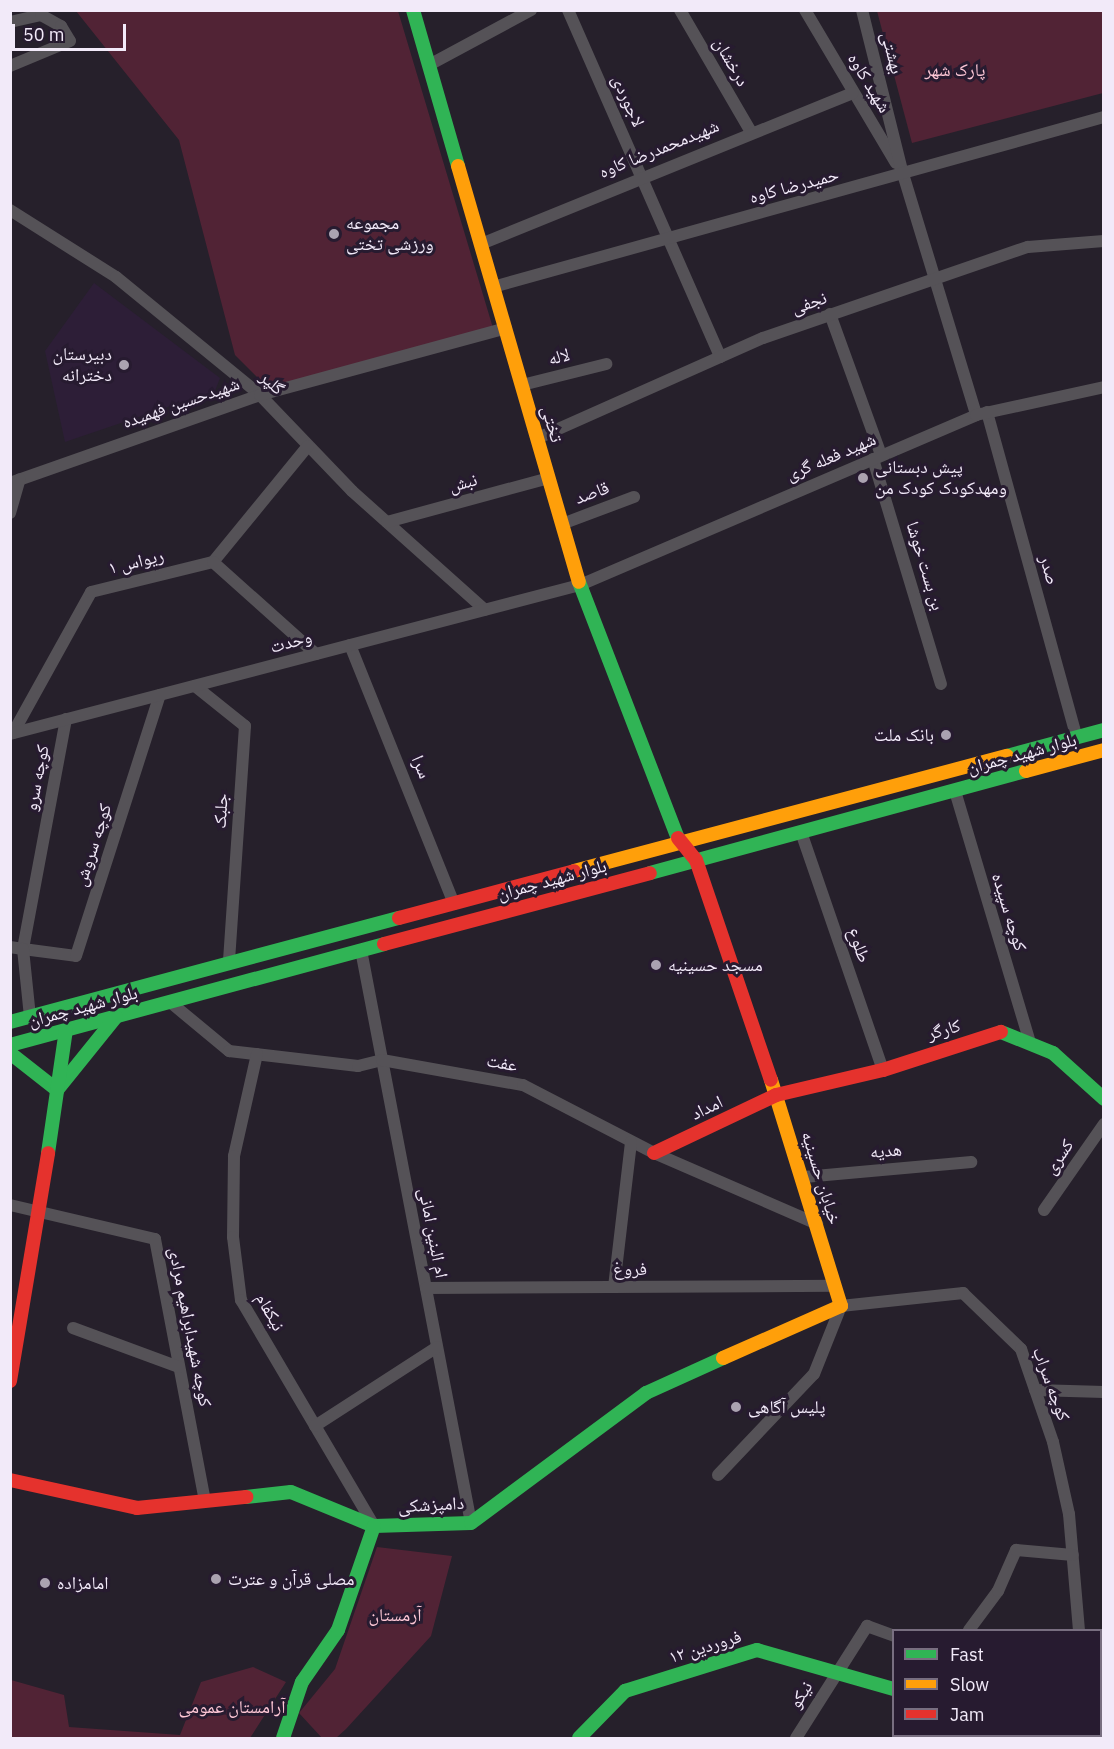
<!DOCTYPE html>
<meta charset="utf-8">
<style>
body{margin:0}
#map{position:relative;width:1114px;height:1749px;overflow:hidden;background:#26202b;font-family:"IBM Plex Sans","Noto Naskh Arabic",sans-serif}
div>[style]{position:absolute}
.built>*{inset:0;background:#2d1e37}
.green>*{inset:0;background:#512335}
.street>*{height:12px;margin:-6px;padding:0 6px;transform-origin:6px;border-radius:6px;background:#555257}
.fast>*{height:14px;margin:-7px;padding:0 7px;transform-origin:7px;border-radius:7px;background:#30b455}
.slow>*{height:14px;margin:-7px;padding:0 7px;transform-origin:7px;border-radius:7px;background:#ff9f0a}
.jam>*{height:14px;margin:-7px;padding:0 7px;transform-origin:7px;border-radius:7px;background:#e5322d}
.dots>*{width:16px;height:16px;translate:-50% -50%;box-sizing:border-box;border:3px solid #271b30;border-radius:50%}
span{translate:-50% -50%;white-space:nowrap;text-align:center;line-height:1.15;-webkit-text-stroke:6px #271b30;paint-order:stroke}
.street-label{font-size:18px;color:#f2eaf9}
.park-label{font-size:18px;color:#fec7d6}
.poi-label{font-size:18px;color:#f2eaf9}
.left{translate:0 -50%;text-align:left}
.right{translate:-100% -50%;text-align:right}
.frame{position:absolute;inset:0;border:12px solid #f2eaf9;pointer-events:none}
.legend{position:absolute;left:892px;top:1629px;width:210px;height:108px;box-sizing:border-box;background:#271b30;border:2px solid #786e80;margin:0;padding:8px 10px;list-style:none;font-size:18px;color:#f2eaf9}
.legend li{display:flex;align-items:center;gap:12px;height:30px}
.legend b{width:30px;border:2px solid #786e80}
.scale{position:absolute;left:12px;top:24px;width:114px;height:27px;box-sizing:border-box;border:3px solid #f2eaf9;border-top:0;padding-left:8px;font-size:18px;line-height:21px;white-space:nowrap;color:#f2eaf9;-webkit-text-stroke:4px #271b30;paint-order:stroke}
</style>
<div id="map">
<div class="built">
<div style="clip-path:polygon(94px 283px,220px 378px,215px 391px,65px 442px,45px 351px)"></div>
</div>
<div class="green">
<div style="clip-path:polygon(76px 11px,398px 11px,493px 328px,274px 394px,235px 355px,179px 140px)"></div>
<div style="clip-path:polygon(877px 11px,1103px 11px,1103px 93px,912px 143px)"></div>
<div style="clip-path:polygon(377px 1547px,452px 1556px,431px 1636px,346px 1729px,336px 1738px,322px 1738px,299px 1713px,335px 1669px)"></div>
<div style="clip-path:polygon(253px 1667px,286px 1682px,250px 1738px,11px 1738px,11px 1680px,64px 1695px,69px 1727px,180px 1735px,201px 1682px)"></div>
</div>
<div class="street">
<div style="left:568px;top:10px;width:379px;rotate:66.3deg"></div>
<div style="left:680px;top:10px;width:141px;rotate:59.8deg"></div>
<div style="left:805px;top:10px;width:178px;rotate:59.3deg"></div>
<div style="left:862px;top:10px;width:169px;rotate:76deg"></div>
<div style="left:903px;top:174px;width:252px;rotate:73.1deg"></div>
<div style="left:10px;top:22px;width:32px;rotate:-13deg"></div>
<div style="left:41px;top:15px;width:23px;rotate:29deg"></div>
<div style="left:61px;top:26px;width:17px;rotate:59deg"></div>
<div style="left:70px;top:41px;width:65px;rotate:157.4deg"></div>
<div style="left:429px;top:65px;width:116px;rotate:-28.3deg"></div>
<div style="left:10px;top:210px;width:125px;rotate:32.3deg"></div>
<div style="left:116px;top:277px;width:186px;rotate:39.3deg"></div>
<div style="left:260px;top:395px;width:133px;rotate:46.2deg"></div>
<div style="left:352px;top:491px;width:178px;rotate:41.8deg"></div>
<div style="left:481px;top:244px;width:401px;rotate:-22.1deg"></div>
<div style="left:493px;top:287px;width:634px;rotate:-15.55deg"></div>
<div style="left:830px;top:314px;width:150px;rotate:70.1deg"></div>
<div style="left:522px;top:385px;width:87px;rotate:-14deg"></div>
<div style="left:987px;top:412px;width:336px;rotate:74.6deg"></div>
<div style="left:538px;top:438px;width:246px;rotate:-24deg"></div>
<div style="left:763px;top:338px;width:280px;rotate:-19deg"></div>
<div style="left:1028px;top:247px;width:76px;rotate:-4.5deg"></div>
<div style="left:873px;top:459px;width:235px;rotate:73.2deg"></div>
<div style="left:10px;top:483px;width:265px;rotate:-19.4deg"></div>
<div style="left:260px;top:395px;width:255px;rotate:-15.2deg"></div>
<div style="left:10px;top:513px;width:35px;rotate:-74deg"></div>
<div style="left:387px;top:522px;width:168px;rotate:-15.2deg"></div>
<div style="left:562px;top:524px;width:77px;rotate:-20.6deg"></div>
<div style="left:213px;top:562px;width:150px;rotate:-50.7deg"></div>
<div style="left:350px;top:645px;width:279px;rotate:68.1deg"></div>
<div style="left:195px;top:686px;width:64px;rotate:38.7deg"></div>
<div style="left:245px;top:726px;width:238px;rotate:93.9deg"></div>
<div style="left:66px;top:719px;width:234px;rotate:100.6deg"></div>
<div style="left:23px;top:949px;width:53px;rotate:7.5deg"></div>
<div style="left:76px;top:956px;width:274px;rotate:-72.2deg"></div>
<div style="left:13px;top:733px;width:161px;rotate:-61deg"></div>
<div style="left:91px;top:592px;width:126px;rotate:-13.8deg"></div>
<div style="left:213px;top:562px;width:138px;rotate:41.8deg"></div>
<div style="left:10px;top:734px;width:589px;rotate:-14.65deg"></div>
<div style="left:580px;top:585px;width:431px;rotate:-23.2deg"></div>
<div style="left:976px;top:415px;width:131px;rotate:-12.3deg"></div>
<div style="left:955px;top:791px;width:263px;rotate:73.4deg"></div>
<div style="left:801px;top:832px;width:252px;rotate:71deg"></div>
<div style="left:10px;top:947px;width:13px;rotate:9deg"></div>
<div style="left:23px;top:949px;width:68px;rotate:84.1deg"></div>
<div style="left:361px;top:950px;width:583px;rotate:79.13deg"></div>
<div style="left:170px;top:1002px;width:77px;rotate:39.7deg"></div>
<div style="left:229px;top:1051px;width:130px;rotate:6.6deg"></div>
<div style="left:358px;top:1066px;width:25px;rotate:-14deg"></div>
<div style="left:382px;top:1060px;width:143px;rotate:10.1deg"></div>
<div style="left:523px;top:1085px;width:148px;rotate:27.4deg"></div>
<div style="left:654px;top:1153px;width:178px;rotate:23.5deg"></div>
<div style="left:257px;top:1054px;width:105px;rotate:102.7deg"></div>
<div style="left:234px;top:1156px;width:81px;rotate:90.7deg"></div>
<div style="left:233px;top:1237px;width:64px;rotate:82.8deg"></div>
<div style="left:241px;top:1300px;width:262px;rotate:59.5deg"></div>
<div style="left:804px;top:1177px;width:168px;rotate:-5.1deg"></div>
<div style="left:10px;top:1205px;width:149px;rotate:13.2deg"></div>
<div style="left:155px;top:1239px;width:267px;rotate:79.2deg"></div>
<div style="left:1044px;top:1210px;width:105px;rotate:-55.1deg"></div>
<div style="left:614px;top:1287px;width:146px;rotate:-83.3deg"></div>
<div style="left:426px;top:1288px;width:409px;rotate:-0.3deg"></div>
<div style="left:73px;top:1328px;width:113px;rotate:20.2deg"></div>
<div style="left:1035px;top:1390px;width:69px;rotate:1.7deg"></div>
<div style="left:315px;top:1426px;width:145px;rotate:-32.9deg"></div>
<div style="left:718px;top:1475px;width:139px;rotate:-46.5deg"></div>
<div style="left:814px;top:1374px;width:73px;rotate:-68.3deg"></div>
<div style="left:841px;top:1306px;width:123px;rotate:-6.1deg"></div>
<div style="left:963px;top:1293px;width:81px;rotate:44deg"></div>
<div style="left:1021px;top:1349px;width:98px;rotate:71deg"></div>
<div style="left:1053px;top:1442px;width:74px;rotate:77.5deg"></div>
<div style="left:1069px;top:1514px;width:116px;rotate:85.1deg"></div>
<div style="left:969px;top:1630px;width:49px;rotate:-53.4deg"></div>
<div style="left:998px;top:1591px;width:45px;rotate:-66.3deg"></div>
<div style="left:1016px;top:1550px;width:57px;rotate:5deg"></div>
<div style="left:1089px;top:1736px;width:2px;rotate:90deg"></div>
<div style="left:796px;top:1738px;width:133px;rotate:-57.6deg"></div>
<div style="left:867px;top:1626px;width:29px;rotate:20deg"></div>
</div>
<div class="fast">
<div style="left:413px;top:10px;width:162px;rotate:73.9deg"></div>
<div style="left:579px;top:582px;width:274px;rotate:68.9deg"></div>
<div style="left:1007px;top:756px;width:100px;rotate:-15deg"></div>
<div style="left:650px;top:873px;width:390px;rotate:-15.2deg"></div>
<div style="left:10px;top:1022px;width:403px;rotate:-15deg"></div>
<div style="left:1001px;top:1032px;width:56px;rotate:22deg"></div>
<div style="left:1053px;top:1053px;width:69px;rotate:42deg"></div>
<div style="left:10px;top:1045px;width:387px;rotate:-15.1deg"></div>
<div style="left:10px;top:1053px;width:60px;rotate:38.2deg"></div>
<div style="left:57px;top:1090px;width:94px;rotate:-51.1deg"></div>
<div style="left:48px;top:1153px;width:124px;rotate:-81.7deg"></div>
<div style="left:246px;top:1497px;width:45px;rotate:-6.3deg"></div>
<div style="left:291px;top:1492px;width:90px;rotate:22.3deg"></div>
<div style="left:374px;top:1526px;width:97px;rotate:-1.8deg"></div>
<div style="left:471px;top:1523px;width:218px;rotate:-36.6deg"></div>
<div style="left:646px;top:1393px;width:85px;rotate:-24.4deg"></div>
<div style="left:283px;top:1738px;width:59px;rotate:-71.3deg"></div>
<div style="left:302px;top:1682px;width:63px;rotate:-55.3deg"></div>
<div style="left:338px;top:1630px;width:110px;rotate:-70.9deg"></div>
<div style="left:579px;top:1738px;width:66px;rotate:-45.6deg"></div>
<div style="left:625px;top:1691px;width:138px;rotate:-17.3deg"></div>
<div style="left:757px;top:1650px;width:142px;rotate:15.9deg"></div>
</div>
<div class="slow">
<div style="left:458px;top:166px;width:433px;rotate:73.8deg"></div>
<div style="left:1026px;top:771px;width:81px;rotate:-15.1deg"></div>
<div style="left:574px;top:871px;width:448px;rotate:-14.9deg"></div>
<div style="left:723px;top:1358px;width:129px;rotate:-23.8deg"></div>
<div style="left:841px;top:1306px;width:237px;rotate:-107.2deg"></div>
<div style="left:1044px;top:1736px;width:10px;rotate:11deg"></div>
</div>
<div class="jam">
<div style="left:678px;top:838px;width:28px;rotate:51deg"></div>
<div style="left:696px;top:860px;width:232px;rotate:71.2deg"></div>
<div style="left:399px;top:918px;width:181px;rotate:-15deg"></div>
<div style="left:384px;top:944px;width:275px;rotate:-14.9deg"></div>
<div style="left:654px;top:1153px;width:135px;rotate:-25.4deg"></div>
<div style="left:776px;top:1095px;width:110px;rotate:-13.2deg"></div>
<div style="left:883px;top:1070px;width:124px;rotate:-17.9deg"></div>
<div style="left:10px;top:1381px;width:231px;rotate:-80.5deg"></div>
<div style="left:10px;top:1480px;width:130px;rotate:12.4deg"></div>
<div style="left:137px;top:1508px;width:110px;rotate:-5.8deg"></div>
</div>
<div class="dots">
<div style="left:334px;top:234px;background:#aba3b1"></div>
<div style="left:124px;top:365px;background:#aba3b1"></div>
<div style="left:863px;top:478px;background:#aba3b1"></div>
<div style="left:946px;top:735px;background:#aba3b1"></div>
<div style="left:656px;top:965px;background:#aba3b1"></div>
<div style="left:736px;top:1407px;background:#aba3b1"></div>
<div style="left:216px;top:1579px;background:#aba3b1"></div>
<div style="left:45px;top:1583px;background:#aba3b1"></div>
</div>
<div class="street-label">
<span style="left:892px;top:53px;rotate:76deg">بهشتی</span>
<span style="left:731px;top:62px;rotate:60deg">درخشان</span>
<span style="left:869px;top:83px;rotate:59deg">شهید کاوه</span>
<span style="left:628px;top:101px;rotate:66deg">لاجوردی</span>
<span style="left:659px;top:149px;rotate:-22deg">شهیدمحمدرضا کاوه</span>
<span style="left:794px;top:186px;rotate:-15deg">حمیدرضا کاوه</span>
<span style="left:809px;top:303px;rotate:-19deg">نجفی</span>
<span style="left:559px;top:357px;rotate:-14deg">لاله</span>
<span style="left:272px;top:383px;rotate:43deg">گلپر</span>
<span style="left:181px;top:403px;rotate:-19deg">شهیدحسین فهمیده</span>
<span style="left:552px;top:424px;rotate:74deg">تختی</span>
<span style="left:831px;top:457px;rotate:-23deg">شهید فعله گری</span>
<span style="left:463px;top:483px;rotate:-15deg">نبش</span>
<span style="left:592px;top:493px;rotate:-20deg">قاصد</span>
<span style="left:136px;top:562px;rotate:-14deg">ریواس ۱</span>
<span style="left:925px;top:566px;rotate:73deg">بن بست خوشا</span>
<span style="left:1049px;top:570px;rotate:74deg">صدر</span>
<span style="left:291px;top:642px;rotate:-15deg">وحدت</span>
<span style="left:1022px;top:754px;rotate:-15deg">بلوار شهید چمران</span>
<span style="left:421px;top:767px;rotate:67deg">سرا</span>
<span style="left:37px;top:778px;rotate:-79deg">کوچه سرو</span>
<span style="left:221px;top:811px;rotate:-86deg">جلبک</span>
<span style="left:93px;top:845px;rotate:-72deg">کوچه سروش</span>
<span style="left:552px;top:880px;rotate:-15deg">بلوار شهید چمران</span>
<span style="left:1009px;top:912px;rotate:73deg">کوچه سپیده</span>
<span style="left:859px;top:945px;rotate:71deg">طلوع</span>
<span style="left:83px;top:1007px;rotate:-15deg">بلوار شهید چمران</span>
<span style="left:944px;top:1030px;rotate:-16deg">کارگر</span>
<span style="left:502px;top:1063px;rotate:10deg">عفت</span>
<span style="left:707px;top:1108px;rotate:-26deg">امداد</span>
<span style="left:886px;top:1151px;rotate:-5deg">هدیه</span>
<span style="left:1059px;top:1157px;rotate:-56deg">کسری</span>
<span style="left:821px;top:1178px;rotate:73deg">خیابان حسینیه</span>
<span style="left:433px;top:1233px;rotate:79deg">ام البنین امانی</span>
<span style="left:630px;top:1269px">فروغ</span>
<span style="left:270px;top:1312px;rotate:61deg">نیکفام</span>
<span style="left:190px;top:1327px;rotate:79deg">کوچه شهیدابراهیم مرادی</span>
<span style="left:1051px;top:1384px;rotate:70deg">کوچه سراب</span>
<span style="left:431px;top:1505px;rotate:-3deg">دامپزشکی</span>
<span style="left:705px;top:1647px;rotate:-17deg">۱۲ فروردین</span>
<span style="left:801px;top:1695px;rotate:-58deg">نیکو</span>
</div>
<div class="park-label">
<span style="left:955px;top:70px">پارک شهر</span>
<span style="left:395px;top:1615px">آرمستان</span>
<span style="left:232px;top:1707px">آرامستان عمومی</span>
</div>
<div class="poi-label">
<span class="left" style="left:346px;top:234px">مجموعه<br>ورزشی تختی</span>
<span class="right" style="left:112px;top:365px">دبیرستان<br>دخترانه</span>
<span class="left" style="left:875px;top:478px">پیش دبستانی<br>ومهدکودک کودک من</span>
<span class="right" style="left:934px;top:735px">بانک ملت</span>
<span class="left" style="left:668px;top:965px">مسجد حسینیه</span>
<span class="left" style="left:748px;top:1407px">پلیس آگاهی</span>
<span class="left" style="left:228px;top:1579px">مصلی قرآن و عترت</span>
<span class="left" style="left:57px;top:1583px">امامزاده</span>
</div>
<div class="frame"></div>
<ul class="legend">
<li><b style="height:8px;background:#30b455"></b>Fast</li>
<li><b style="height:8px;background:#ff9f0a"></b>Slow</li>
<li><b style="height:8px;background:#e5322d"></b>Jam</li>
</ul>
<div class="scale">50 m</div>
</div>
